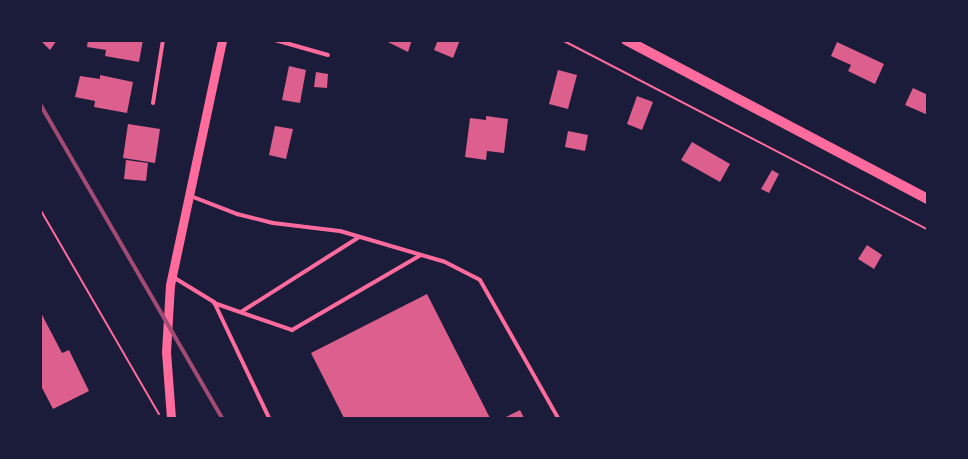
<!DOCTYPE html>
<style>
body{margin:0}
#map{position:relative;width:968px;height:459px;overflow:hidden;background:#1b1b3a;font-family:Arial,sans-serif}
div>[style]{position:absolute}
.building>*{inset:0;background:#dd5f8e}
.path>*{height:2px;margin:-1px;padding:0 1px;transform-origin:1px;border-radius:1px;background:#ff6b9d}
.service>*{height:4px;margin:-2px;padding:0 2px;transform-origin:2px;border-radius:2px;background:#ff6b9d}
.tertiary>*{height:9px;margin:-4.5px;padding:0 4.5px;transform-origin:4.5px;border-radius:4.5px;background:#ff6b9d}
.secondary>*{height:10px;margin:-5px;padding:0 5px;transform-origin:5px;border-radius:5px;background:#ff6b9d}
.rail>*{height:4px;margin:-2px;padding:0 2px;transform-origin:2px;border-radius:2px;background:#a44b75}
span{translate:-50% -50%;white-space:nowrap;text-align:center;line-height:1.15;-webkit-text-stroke:4.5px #1b1b3a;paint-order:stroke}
.frame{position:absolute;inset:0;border:42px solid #1b1b3a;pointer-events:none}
</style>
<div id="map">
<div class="building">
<div style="clip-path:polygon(40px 40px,57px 40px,50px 50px)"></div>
<div style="clip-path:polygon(88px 40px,143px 40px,139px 62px,105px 56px,106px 50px,87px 47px)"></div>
<div style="clip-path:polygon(384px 40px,412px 40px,408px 52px)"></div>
<div style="clip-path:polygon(438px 40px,460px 40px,453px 58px,434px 50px)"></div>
<div style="clip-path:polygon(837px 42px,884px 64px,875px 84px,848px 71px,851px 65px,831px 56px)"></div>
<div style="clip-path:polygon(289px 66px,306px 70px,300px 103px,282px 100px)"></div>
<div style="clip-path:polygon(558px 70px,577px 75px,568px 109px,549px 104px)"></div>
<div style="clip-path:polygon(316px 72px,328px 74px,327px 88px,314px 87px)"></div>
<div style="clip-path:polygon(100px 75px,133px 82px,127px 113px,94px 107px,95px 101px,75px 97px,80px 76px,100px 79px)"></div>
<div style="clip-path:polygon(913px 88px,928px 95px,928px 115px,905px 105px)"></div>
<div style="clip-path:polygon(637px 96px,653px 102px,642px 130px,627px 124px)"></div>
<div style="clip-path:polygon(486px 116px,508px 119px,504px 153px,487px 151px,486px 160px,465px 157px,470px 118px,486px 120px)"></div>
<div style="clip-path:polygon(128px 124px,160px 129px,155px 163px,123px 158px)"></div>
<div style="clip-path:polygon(275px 126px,293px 129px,286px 159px,269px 155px)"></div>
<div style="clip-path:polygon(568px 131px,588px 135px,585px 151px,565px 147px)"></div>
<div style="clip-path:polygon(692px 142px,730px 164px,720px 182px,681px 160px)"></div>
<div style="clip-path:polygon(126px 160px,148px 163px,146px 181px,124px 179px)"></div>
<div style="clip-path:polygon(772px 170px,779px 174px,769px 193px,761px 189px)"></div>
<div style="clip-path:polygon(867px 245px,882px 255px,874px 269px,858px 259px)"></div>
<div style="clip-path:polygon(427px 294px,490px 418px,344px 418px,311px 353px)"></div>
<div style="clip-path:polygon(40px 311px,62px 353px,69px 350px,89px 391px,53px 409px,40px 384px)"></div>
<div style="clip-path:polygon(520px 410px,524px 418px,504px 418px)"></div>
</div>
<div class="path">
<div style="left:562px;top:40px;width:412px;rotate:27.4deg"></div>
<div style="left:40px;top:209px;width:237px;rotate:59.9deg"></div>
</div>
<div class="service">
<div style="left:275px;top:40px;width:55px;rotate:15.8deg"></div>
<div style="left:153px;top:103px;width:64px;rotate:-81deg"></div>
<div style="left:188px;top:195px;width:53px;rotate:21.2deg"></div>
<div style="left:237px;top:214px;width:37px;rotate:14deg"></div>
<div style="left:273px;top:223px;width:67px;rotate:6.8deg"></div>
<div style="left:340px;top:231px;width:109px;rotate:16.4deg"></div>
<div style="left:445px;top:262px;width:39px;rotate:27deg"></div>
<div style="left:480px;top:280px;width:159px;rotate:60.5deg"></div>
<div style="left:173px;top:277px;width:48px;rotate:31.4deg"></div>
<div style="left:214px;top:302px;width:128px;rotate:64.6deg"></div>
<div style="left:214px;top:303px;width:83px;rotate:19.1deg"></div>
<div style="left:292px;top:330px;width:149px;rotate:-30.2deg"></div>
<div style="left:241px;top:312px;width:140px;rotate:-32.4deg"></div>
</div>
<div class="tertiary">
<div style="left:171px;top:418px;width:66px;rotate:-94.3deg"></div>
<div style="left:166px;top:352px;width:67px;rotate:-86.6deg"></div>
<div style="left:170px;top:285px;width:250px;rotate:-78deg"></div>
</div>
<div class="secondary">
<div style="left:626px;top:40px;width:341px;rotate:27.8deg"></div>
</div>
<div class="rail">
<div style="left:40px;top:104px;width:363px;rotate:59.9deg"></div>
</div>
<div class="frame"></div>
</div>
